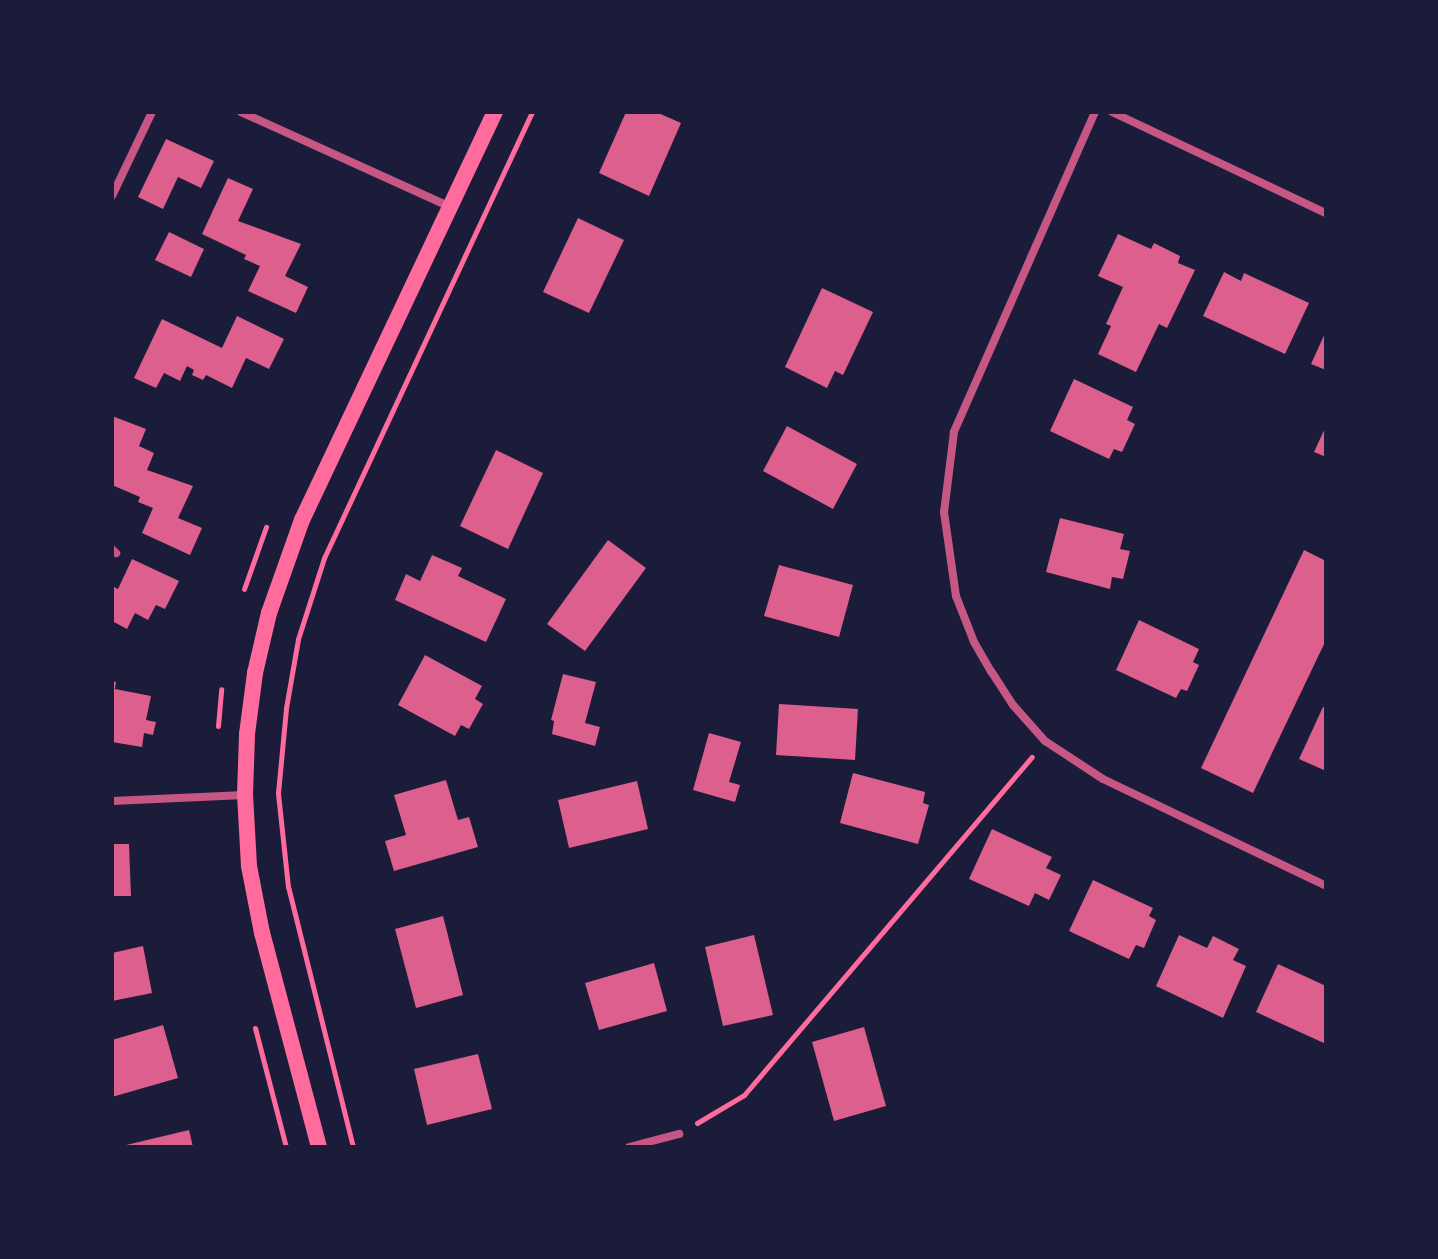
<!DOCTYPE html>
<style>
body{margin:0}
#map{position:relative;width:1438px;height:1259px;overflow:hidden;background:#1b1b3a;font-family:Manrope,sans-serif}
div>[style]{position:absolute}
.building>*{inset:0;background:#dd5f8e}
.path>*{height:5px;margin:-2.5px;padding:0 2.5px;transform-origin:2.5px;border-radius:2.5px;background:#ff6b9d}
.minor>*{height:8px;margin:-4px;padding:0 4px;transform-origin:4px;border-radius:4px;background:#c65784}
.secondary>*{height:16px;margin:-8px;padding:0 8px;transform-origin:8px;border-radius:8px;background:#ff6b9d}
span{translate:-50% -50%;white-space:nowrap;text-align:center;line-height:1.15;-webkit-text-stroke:8px #1b1b3a;paint-order:stroke}
.frame{position:absolute;inset:0;border:114px solid #1b1b3a;pointer-events:none}
</style>
<div id="map">
<div class="building">
<div style="clip-path:polygon(626px 112px,656px 112px,681px 123px,649px 196px,599px 173px)"></div>
<div style="clip-path:polygon(166px 139px,214px 161px,201px 188px,178px 177px,163px 209px,138px 197px)"></div>
<div style="clip-path:polygon(228px 178px,253px 189px,238px 221px,301px 244px,285px 276px,308px 287px,296px 313px,248px 291px,260px 266px,244px 259px,246px 255px,202px 234px)"></div>
<div style="clip-path:polygon(578px 218px,624px 240px,589px 313px,543px 292px)"></div>
<div style="clip-path:polygon(169px 232px,204px 249px,191px 277px,155px 260px)"></div>
<div style="clip-path:polygon(1118px 234px,1151px 249px,1154px 243px,1180px 256px,1178px 263px,1195px 270px,1167px 328px,1159px 324px,1136px 372px,1098px 354px,1111px 326px,1106px 324px,1123px 287px,1098px 276px)"></div>
<div style="clip-path:polygon(1224px 272px,1241px 281px,1244px 273px,1309px 303px,1285px 354px,1203px 316px)"></div>
<div style="clip-path:polygon(822px 288px,873px 312px,843px 375px,835px 371px,827px 388px,785px 367px)"></div>
<div style="clip-path:polygon(237px 316px,284px 339px,269px 369px,246px 358px,232px 388px,206px 375px,203px 380px,192px 375px,194px 370px,187px 366px,180px 381px,164px 373px,156px 388px,134px 378px,162px 319px,222px 348px)"></div>
<div style="clip-path:polygon(1326px 331px,1326px 370px,1311px 364px)"></div>
<div style="clip-path:polygon(1074px 379px,1133px 407px,1127px 420px,1135px 424px,1122px 452px,1114px 449px,1109px 459px,1050px 431px)"></div>
<div style="clip-path:polygon(112px 416px,146px 429px,139px 446px,154px 453px,147px 470px,193px 486px,178px 518px,202px 528px,190px 555px,142px 533px,153px 508px,138px 502px,140px 497px,112px 485px)"></div>
<div style="clip-path:polygon(787px 426px,857px 464px,833px 509px,763px 471px)"></div>
<div style="clip-path:polygon(1326px 426px,1326px 457px,1314px 452px)"></div>
<div style="clip-path:polygon(496px 450px,543px 473px,508px 549px,460px 526px)"></div>
<div style="clip-path:polygon(1060px 518px,1124px 534px,1120px 549px,1130px 551px,1123px 579px,1112px 577px,1110px 589px,1046px 572px)"></div>
<div style="clip-path:polygon(608px 540px,646px 568px,585px 651px,547px 624px)"></div>
<div style="clip-path:polygon(1304px 550px,1326px 561px,1326px 640px,1253px 793px,1201px 768px)"></div>
<div style="clip-path:polygon(432px 555px,462px 568px,458px 576px,506px 599px,486px 642px,395px 600px,406px 574px,420px 581px)"></div>
<div style="clip-path:polygon(132px 559px,179px 581px,165px 609px,156px 605px,148px 620px,135px 613px,127px 629px,112px 621px,112px 586px,118px 589px)"></div>
<div style="clip-path:polygon(779px 565px,853px 585px,839px 637px,764px 616px)"></div>
<div style="clip-path:polygon(1139px 620px,1199px 649px,1193px 662px,1199px 665px,1187px 691px,1181px 689px,1176px 698px,1116px 670px)"></div>
<div style="clip-path:polygon(425px 655px,482px 686px,475px 699px,483px 704px,469px 729px,461px 725px,455px 736px,398px 705px)"></div>
<div style="clip-path:polygon(563px 674px,596px 682px,585px 723px,600px 727px,595px 746px,552px 734px,554px 721px,551px 720px)"></div>
<div style="clip-path:polygon(112px 681px,116px 682px,115px 689px,151px 696px,146px 720px,156px 722px,153px 735px,144px 733px,142px 747px,112px 742px)"></div>
<div style="clip-path:polygon(779px 704px,858px 709px,855px 760px,776px 755px)"></div>
<div style="clip-path:polygon(1323px 707px,1326px 708px,1326px 771px,1299px 759px)"></div>
<div style="clip-path:polygon(709px 733px,741px 742px,729px 782px,740px 785px,735px 802px,693px 790px)"></div>
<div style="clip-path:polygon(853px 773px,925px 792px,923px 803px,929px 805px,918px 844px,840px 823px)"></div>
<div style="clip-path:polygon(446px 780px,458px 820px,469px 817px,478px 847px,394px 871px,385px 841px,406px 835px,394px 795px)"></div>
<div style="clip-path:polygon(637px 781px,648px 829px,569px 848px,558px 800px)"></div>
<div style="clip-path:polygon(992px 829px,1052px 857px,1046px 868px,1061px 875px,1049px 900px,1035px 893px,1029px 906px,969px 879px)"></div>
<div style="clip-path:polygon(112px 844px,129px 844px,131px 896px,112px 896px)"></div>
<div style="clip-path:polygon(1093px 880px,1153px 908px,1149px 916px,1156px 920px,1144px 948px,1136px 945px,1129px 959px,1069px 931px)"></div>
<div style="clip-path:polygon(443px 916px,463px 995px,416px 1008px,395px 929px)"></div>
<div style="clip-path:polygon(754px 935px,773px 1015px,723px 1026px,705px 947px)"></div>
<div style="clip-path:polygon(1179px 935px,1207px 948px,1213px 936px,1239px 949px,1233px 960px,1246px 966px,1223px 1018px,1156px 986px)"></div>
<div style="clip-path:polygon(143px 946px,152px 993px,112px 1001px,112px 953px)"></div>
<div style="clip-path:polygon(654px 963px,667px 1011px,599px 1030px,585px 983px)"></div>
<div style="clip-path:polygon(1278px 964px,1326px 986px,1326px 1044px,1256px 1012px)"></div>
<div style="clip-path:polygon(163px 1025px,178px 1078px,112px 1097px,112px 1040px)"></div>
<div style="clip-path:polygon(864px 1027px,886px 1106px,834px 1121px,812px 1042px)"></div>
<div style="clip-path:polygon(478px 1054px,492px 1109px,427px 1125px,414px 1069px)"></div>
<div style="clip-path:polygon(189px 1130px,193px 1147px,122px 1147px,122px 1146px)"></div>
</div>
<div class="path">
<div style="left:244px;top:589px;width:66px;rotate:-70.5deg"></div>
<div style="left:218px;top:726px;width:37px;rotate:-85deg"></div>
<div style="left:255px;top:1028px;width:123px;rotate:75.4deg"></div>
<div style="left:697px;top:1123px;width:55px;rotate:-30.8deg"></div>
<div style="left:744px;top:1095px;width:444px;rotate:-49.6deg"></div>
<div style="left:353px;top:1147px;width:268px;rotate:-104deg"></div>
<div style="left:288px;top:887px;width:95px;rotate:-96.1deg"></div>
<div style="left:278px;top:793px;width:85px;rotate:-84.6deg"></div>
<div style="left:286px;top:708px;width:70px;rotate:-80.1deg"></div>
<div style="left:298px;top:639px;width:85px;rotate:-72.2deg"></div>
<div style="left:324px;top:558px;width:492px;rotate:-65deg"></div>
</div>
<div class="minor">
<div style="left:241px;top:112px;width:230px;rotate:24.4deg"></div>
<div style="left:1095px;top:112px;width:350px;rotate:113.8deg"></div>
<div style="left:954px;top:432px;width:81px;rotate:97.1deg"></div>
<div style="left:944px;top:512px;width:85px;rotate:81.9deg"></div>
<div style="left:956px;top:596px;width:49px;rotate:68.6deg"></div>
<div style="left:974px;top:642px;width:34px;rotate:60deg"></div>
<div style="left:991px;top:671px;width:40px;rotate:57.1deg"></div>
<div style="left:1013px;top:705px;width:48px;rotate:48.4deg"></div>
<div style="left:1045px;top:741px;width:69px;rotate:33.2deg"></div>
<div style="left:1103px;top:779px;width:247px;rotate:25.6deg"></div>
<div style="left:1112px;top:112px;width:237px;rotate:25.3deg"></div>
<div style="left:112px;top:196px;width:93px;rotate:-64.5deg"></div>
<div style="left:112px;top:549px;width:6px;rotate:45deg"></div>
<div style="left:112px;top:801px;width:133px;rotate:-2.6deg"></div>
<div style="left:629px;top:1147px;width:52px;rotate:-14.6deg"></div>
</div>
<div class="secondary">
<div style="left:319px;top:1147px;width:221px;rotate:-104.9deg"></div>
<div style="left:262px;top:933px;width:68px;rotate:-101deg"></div>
<div style="left:249px;top:866px;width:71px;rotate:-93.2deg"></div>
<div style="left:245px;top:795px;width:61px;rotate:-88.1deg"></div>
<div style="left:247px;top:734px;width:62px;rotate:-82.5deg"></div>
<div style="left:255px;top:673px;width:62px;rotate:-76.9deg"></div>
<div style="left:269px;top:613px;width:99px;rotate:-70.5deg"></div>
<div style="left:302px;top:520px;width:451px;rotate:-64.7deg"></div>
</div>
<div class="frame"></div>
</div>
